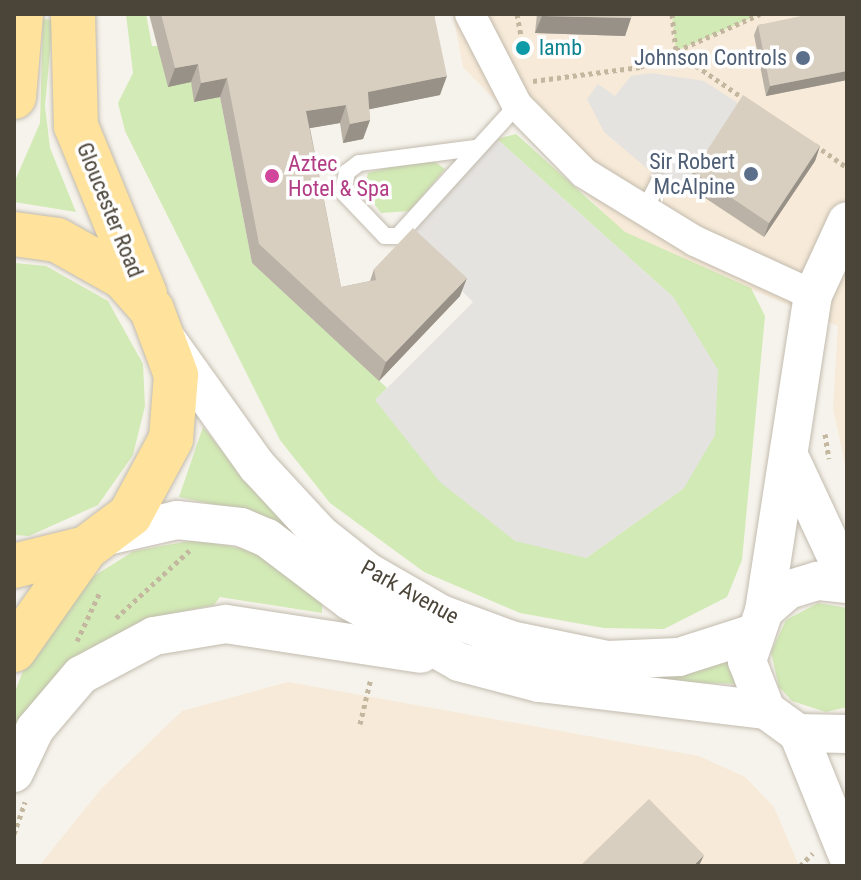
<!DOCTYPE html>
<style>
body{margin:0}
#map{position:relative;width:861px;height:880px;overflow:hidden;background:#f6f3ec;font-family:"Roboto Condensed",sans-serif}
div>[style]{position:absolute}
.commercial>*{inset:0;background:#f7ead8}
.green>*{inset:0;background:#d2eab5}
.parking>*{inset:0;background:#e5e3e0}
.path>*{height:5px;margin-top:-2.5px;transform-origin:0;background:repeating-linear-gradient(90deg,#c4b79f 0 4px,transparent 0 8px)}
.roads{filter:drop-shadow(0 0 2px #c2bbae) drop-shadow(0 0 2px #c2bbae)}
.service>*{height:16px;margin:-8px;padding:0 8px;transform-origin:8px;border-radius:8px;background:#fff}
.minor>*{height:30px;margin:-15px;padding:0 15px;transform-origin:15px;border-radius:15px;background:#fff}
.tertiary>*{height:38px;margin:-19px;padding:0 19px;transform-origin:19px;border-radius:19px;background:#fff}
.primary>*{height:44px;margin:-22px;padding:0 22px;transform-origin:22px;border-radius:22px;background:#ffe39c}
.wall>*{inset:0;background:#bab2a6}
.shaded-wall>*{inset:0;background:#979187}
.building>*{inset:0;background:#d8cfc1}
.dots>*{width:22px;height:22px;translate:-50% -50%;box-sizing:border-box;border:4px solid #fff;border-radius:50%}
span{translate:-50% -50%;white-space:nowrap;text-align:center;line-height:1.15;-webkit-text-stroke:7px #fff;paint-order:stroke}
.culture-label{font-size:22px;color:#0d838f}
.left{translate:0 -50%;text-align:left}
.service-label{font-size:22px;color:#4e5e75}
.right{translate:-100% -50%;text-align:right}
.hotel-label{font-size:22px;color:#b23c85}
.street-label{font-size:22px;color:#4b4439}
.frame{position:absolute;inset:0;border:16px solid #4b4439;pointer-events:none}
</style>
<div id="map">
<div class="commercial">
<div style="clip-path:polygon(453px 14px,847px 14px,847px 474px,833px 408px,838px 326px,626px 236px,463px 67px)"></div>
<div style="clip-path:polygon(288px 682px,699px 756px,745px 777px,774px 807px,799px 866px,39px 866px,101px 789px,182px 711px)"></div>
</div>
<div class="green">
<div style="clip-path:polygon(126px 14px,146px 14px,152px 46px,160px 46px,191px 82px,195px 102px,220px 97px,252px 263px,387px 388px,376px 399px,586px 558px,684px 488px,674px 298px,497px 139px,516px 134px,625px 232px,751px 288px,765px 316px,742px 560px,727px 597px,664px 629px,604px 628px,520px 613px,424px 572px,330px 503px,280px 440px,125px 131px,118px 103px,133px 73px)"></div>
<div style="clip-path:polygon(672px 14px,760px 14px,676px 51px)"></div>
<div style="clip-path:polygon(43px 19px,53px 20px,45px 106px,50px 148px,76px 212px,14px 202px,14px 183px,40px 123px)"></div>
<div style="clip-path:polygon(428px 157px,445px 169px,410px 211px,381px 213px,364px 190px,368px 173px)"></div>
<div style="clip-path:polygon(14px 263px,46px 266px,108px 301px,143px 364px,145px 406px,133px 455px,98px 505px,29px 536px,14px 535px)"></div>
<div style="clip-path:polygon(203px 427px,259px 496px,313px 547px,244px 511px,179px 497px)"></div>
<div style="clip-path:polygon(195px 540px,251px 550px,322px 599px,322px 613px,220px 597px,214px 605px,145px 619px,66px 667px,14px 734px,14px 694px,31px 651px,86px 581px,134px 551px)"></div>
<div style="clip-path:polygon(818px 603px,847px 608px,847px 707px,826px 712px,792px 701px,779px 687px,771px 652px,786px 620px)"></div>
<div style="clip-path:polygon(736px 657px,741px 684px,645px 681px,645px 673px)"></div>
</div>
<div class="parking">
<div style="clip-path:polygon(651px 73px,704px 81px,741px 105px,677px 194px,604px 132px,587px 99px,598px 84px,615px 96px,631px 76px)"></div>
<div style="clip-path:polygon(497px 139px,674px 298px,718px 370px,715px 435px,684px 488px,586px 558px,515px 541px,440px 482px,375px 400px,473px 302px,407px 236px)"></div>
</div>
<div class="path">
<div style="left:517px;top:14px;width:44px;rotate:79.5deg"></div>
<div style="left:672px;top:14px;width:38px;rotate:84deg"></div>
<div style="left:676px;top:52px;width:85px;rotate:34.4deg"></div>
<div style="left:533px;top:81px;width:108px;rotate:-7.5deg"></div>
<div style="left:640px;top:67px;width:131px;rotate:-23.8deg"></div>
<div style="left:815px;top:145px;width:39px;rotate:35deg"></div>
<div style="left:825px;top:434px;width:25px;rotate:81deg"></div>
<div style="left:116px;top:618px;width:100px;rotate:-42.6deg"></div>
<div style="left:77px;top:641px;width:54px;rotate:-64.9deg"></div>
<div style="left:360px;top:724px;width:47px;rotate:-76.6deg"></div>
<div style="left:14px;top:834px;width:34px;rotate:-71deg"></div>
<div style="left:800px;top:866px;width:18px;rotate:-45deg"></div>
</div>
<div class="roads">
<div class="service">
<div style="left:475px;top:148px;width:117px;rotate:172.6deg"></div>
<div style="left:359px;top:163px;width:15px;rotate:143deg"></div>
<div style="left:347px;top:172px;width:20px;rotate:101deg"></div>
<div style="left:343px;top:192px;width:61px;rotate:46.3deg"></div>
<div style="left:385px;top:236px;width:13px"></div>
<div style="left:398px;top:236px;width:177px;rotate:-47.7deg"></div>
<div style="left:643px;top:213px;width:35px;rotate:-63deg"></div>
</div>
<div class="minor">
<div style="left:470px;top:14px;width:102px;rotate:62.7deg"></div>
<div style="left:517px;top:105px;width:95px;rotate:45.4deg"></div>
<div style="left:584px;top:173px;width:130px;rotate:31.5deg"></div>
<div style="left:695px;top:241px;width:130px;rotate:24.6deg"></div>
</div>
<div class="tertiary">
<div style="left:167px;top:340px;width:155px;rotate:54.5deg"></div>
<div style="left:257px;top:466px;width:94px;rotate:47.2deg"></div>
<div style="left:321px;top:535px;width:60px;rotate:38.2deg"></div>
<div style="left:368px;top:572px;width:84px;rotate:29.9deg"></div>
<div style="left:441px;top:614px;width:75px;rotate:20.4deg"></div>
<div style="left:511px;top:640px;width:99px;rotate:11.7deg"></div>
<div style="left:608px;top:660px;width:71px;rotate:-2.4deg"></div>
<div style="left:679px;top:657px;width:76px;rotate:-17.7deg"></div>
<div style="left:792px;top:462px;width:130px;rotate:65deg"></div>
<div style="left:107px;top:536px;width:72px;rotate:-12.9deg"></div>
<div style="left:177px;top:520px;width:64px;rotate:6.2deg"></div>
<div style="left:241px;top:527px;width:28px;rotate:23deg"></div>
<div style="left:267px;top:538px;width:104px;rotate:37.2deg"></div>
<div style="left:350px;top:601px;width:125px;rotate:29.2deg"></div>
<div style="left:459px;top:662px;width:83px;rotate:14.7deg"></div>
<div style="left:539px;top:683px;width:229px;rotate:6.8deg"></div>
<div style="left:847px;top:584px;width:30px;rotate:-174deg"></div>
<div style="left:817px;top:581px;width:30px;rotate:163deg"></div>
<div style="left:788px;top:590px;width:32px;rotate:139deg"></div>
<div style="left:764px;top:611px;width:53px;rotate:108.8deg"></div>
<div style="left:747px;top:661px;width:53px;rotate:68.8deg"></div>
<div style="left:766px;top:710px;width:39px;rotate:36deg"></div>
<div style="left:798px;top:733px;width:49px;rotate:1.2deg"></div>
<div style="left:764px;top:611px;width:320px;rotate:-81.2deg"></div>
<div style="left:813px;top:295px;width:81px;rotate:-65.3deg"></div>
<div style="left:798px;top:733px;width:131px;rotate:68deg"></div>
<div style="left:14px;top:773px;width:49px;rotate:-64.5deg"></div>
<div style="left:35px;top:729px;width:71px;rotate:-49.6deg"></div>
<div style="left:81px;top:675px;width:83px;rotate:-28.1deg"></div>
<div style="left:154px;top:636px;width:73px;rotate:-9.5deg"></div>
<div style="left:226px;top:624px;width:197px;rotate:8.7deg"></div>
</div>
<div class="primary">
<div style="left:73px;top:14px;width:112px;rotate:88.5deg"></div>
<div style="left:76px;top:126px;width:182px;rotate:67.7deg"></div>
<div style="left:14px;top:97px;width:83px;rotate:-85.2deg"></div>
<div style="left:14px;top:234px;width:43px;rotate:7.9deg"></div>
<div style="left:57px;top:240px;width:76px;rotate:29.3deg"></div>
<div style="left:123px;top:277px;width:44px;rotate:48.7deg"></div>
<div style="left:152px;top:310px;width:69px;rotate:69.7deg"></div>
<div style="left:176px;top:375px;width:64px;rotate:94.5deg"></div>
<div style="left:171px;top:439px;width:86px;rotate:118.3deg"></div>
<div style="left:130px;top:515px;width:55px;rotate:143.1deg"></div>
<div style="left:86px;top:548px;width:74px;rotate:166deg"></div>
<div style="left:14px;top:650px;width:125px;rotate:-54.8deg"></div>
</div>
</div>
<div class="wall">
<div style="clip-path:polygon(149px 14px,434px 14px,440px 95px,369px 109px,370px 120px,363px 139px,343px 143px,340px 123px,310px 128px,341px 287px,370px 281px,374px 269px,460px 296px,379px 381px,252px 263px,220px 97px,194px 102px,191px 82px,168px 87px)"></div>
<div style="clip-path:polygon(537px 14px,632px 14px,631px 18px,625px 36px,535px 33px)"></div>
<div style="clip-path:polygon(847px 14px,847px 80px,766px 96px,754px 35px,758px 25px)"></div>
<div style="clip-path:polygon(820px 146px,815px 161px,764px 237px,687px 186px,693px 172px)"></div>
</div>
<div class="shaded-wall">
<div style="clip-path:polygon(542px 16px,631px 18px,625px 36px,535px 33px)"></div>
<div style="clip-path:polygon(198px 64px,191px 82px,168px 87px,175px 68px)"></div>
<div style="clip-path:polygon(847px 71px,847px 80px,766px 96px,770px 86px)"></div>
<div style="clip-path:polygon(447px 76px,440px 95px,361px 111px,368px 92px)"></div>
<div style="clip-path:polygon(227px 78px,220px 97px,194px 102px,201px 83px)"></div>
<div style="clip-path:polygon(346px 105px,340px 123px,299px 130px,306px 111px)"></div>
<div style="clip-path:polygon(370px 120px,363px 139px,343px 143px,350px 124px)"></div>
<div style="clip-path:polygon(820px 146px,815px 161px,764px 237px,769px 223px)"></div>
<div style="clip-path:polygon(467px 278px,460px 296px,379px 381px,386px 362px)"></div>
<div style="clip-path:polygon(704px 855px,699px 866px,693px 866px)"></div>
</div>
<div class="building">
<div style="clip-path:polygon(161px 14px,434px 14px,447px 76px,368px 92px,370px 120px,350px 124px,346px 105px,306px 111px,341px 287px,376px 280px,374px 269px,413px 228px,467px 278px,386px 362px,259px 244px,227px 78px,201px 83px,198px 64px,175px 68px)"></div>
<div style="clip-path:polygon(542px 14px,632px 14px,631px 18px,542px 16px)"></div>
<div style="clip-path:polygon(811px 14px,847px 14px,847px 71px,770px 86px,758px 25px)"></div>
<div style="clip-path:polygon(743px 95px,820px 146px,769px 223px,693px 172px)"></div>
<div style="clip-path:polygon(649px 799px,704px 855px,693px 866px,580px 866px)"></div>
</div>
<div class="dots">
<div style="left:523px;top:48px;background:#0f9aa8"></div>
<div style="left:803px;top:58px;background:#5c6f8a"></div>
<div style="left:751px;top:174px;background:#5c6f8a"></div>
<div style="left:272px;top:176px;background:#d1479c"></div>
</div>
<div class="culture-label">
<span class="left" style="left:539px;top:48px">lamb</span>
</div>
<div class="service-label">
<span class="right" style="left:787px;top:58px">Johnson Controls</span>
<span class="right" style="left:735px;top:174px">Sir Robert<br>McAlpine</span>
</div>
<div class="hotel-label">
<span class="left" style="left:288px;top:176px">Aztec<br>Hotel &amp; Spa</span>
</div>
<div class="street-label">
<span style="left:110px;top:210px;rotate:68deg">Gloucester Road</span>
<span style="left:410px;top:592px;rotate:29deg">Park Avenue</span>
</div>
<div class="frame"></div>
</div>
